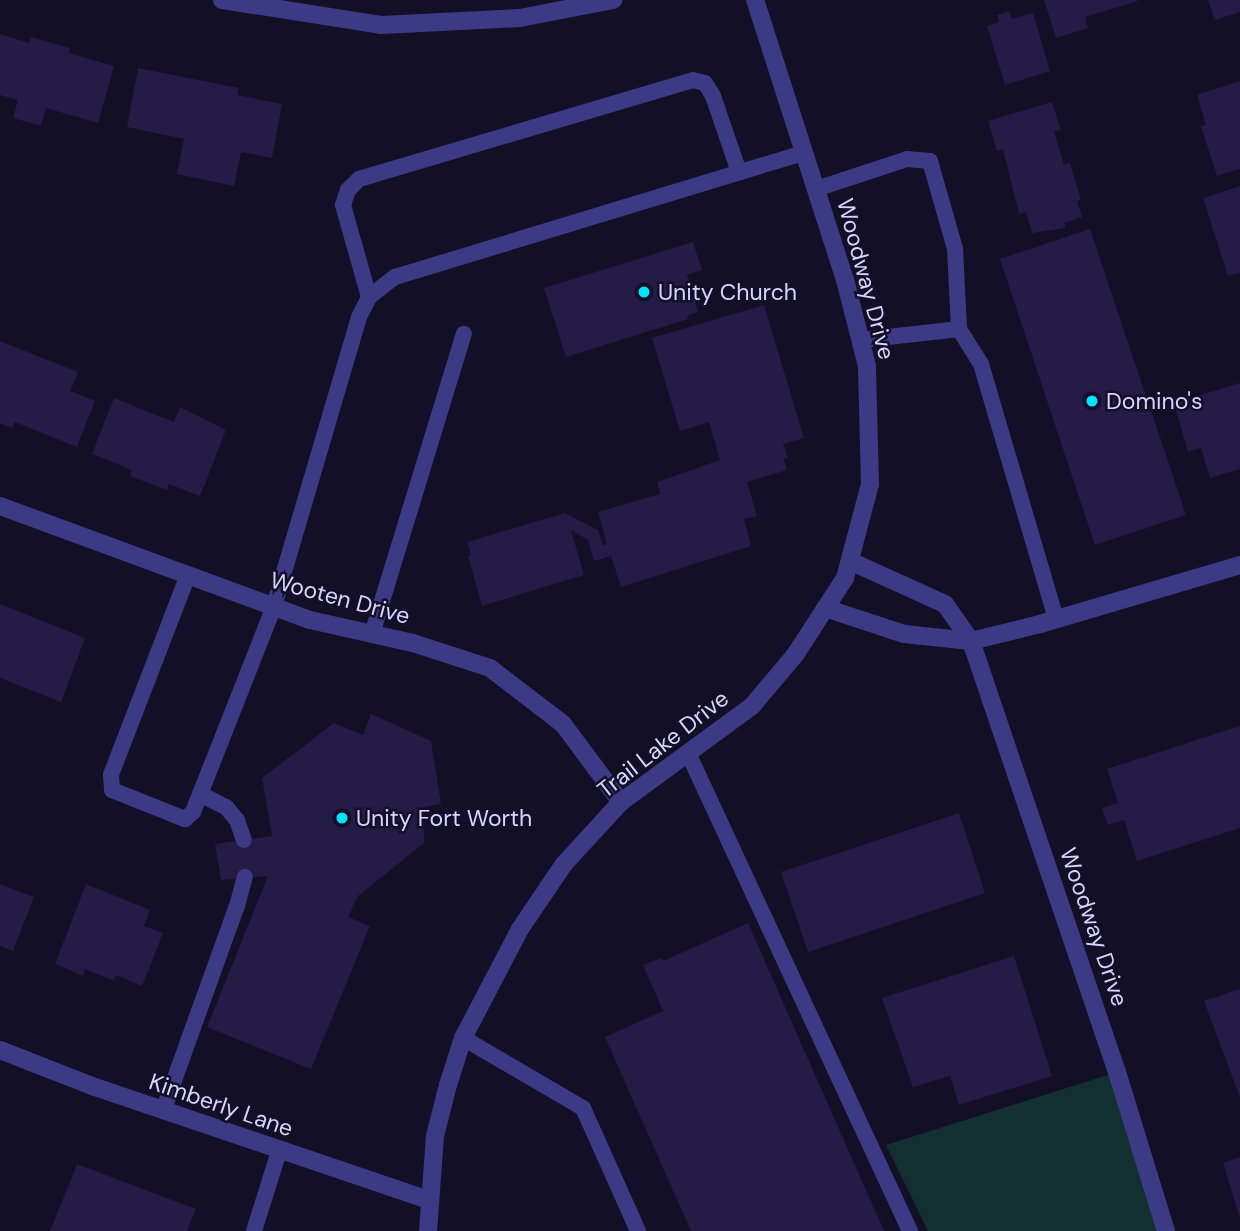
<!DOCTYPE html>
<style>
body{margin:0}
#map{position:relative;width:1240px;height:1231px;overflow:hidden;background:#130f26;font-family:"DM Sans",sans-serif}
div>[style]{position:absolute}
.green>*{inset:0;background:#12302f}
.building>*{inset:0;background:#241b47}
.service>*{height:16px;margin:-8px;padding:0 8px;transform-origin:8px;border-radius:8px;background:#3d3a85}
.minor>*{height:18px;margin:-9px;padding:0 9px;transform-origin:9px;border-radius:9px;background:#3d3a85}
.tertiary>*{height:18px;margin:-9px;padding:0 9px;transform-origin:9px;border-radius:9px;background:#3d3a85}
.dots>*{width:19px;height:19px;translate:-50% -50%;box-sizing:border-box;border:4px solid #130f26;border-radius:50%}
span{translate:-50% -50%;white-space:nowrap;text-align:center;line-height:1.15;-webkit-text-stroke:5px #130f26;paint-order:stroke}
.street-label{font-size:23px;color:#d9d4ff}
.poi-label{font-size:23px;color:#d9d4ff}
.left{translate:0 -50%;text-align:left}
</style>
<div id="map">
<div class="green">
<div style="clip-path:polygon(1117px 1072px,1166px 1231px,928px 1231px,886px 1145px)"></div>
</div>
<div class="building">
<div style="clip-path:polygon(1044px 0,1137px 0,1138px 1px,1085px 17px,1088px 28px,1056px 38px)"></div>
<div style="clip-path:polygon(1208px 0,1240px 0,1240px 12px,1215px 20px)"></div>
<div style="clip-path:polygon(1010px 11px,1012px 19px,1033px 13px,1050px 71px,1005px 85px,987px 26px,999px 22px,997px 15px)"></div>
<div style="clip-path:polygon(0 34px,29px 43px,31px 37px,70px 48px,69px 53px,114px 66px,98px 123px,46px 108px,41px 126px,13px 118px,18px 100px,0 95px)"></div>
<div style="clip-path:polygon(138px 68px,239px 88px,237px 95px,282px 104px,272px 158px,241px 152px,234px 186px,177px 174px,184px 139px,127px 127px)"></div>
<div style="clip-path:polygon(1240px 81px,1240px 169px,1217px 176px,1201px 126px,1206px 125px,1197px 95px)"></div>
<div style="clip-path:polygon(1052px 102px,1061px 130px,1054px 131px,1064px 165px,1070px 163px,1081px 200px,1077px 201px,1082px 217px,1064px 223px,1066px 228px,1032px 233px,1026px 212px,1019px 214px,1003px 149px,997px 151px,988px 121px)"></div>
<div style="clip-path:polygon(1240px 186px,1240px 273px,1228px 276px,1203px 198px)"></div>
<div style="clip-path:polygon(1090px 229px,1186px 515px,1095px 545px,1000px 259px)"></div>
<div style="clip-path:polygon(693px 242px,702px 270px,687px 275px,698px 312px,687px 316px,688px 319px,566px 357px,544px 288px)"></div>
<div style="clip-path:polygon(764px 305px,804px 438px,783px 444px,788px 458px,784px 459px,787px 470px,747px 482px,757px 516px,744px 519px,751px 546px,621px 587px,611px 556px,594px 561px,588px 540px,571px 530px,584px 575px,482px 606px,468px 556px,471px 555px,467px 542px,565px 513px,598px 530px,603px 545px,607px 544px,598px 512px,660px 494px,657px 482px,720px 460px,709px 422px,680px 431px,652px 338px)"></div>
<div style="clip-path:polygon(0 341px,78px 372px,70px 391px,95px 401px,77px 447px,15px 422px,12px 428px,0 423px)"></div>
<div style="clip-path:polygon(1240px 383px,1240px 469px,1210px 478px,1201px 448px,1188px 452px,1174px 403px)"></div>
<div style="clip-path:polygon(114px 398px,174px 422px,180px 407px,226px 430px,200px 496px,169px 484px,167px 490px,130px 476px,132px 470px,92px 454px)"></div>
<div style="clip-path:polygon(0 604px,85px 638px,61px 702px,0 678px)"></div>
<div style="clip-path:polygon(371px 714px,431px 741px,441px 804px,424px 807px,424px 843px,358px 896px,348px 917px,370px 926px,311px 1069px,207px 1027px,268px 876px,221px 880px,215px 844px,272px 836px,262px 778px,334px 723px,363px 735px)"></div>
<div style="clip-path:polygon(1240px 726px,1240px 828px,1137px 861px,1124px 820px,1108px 825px,1102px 808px,1118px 803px,1107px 769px)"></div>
<div style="clip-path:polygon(959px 813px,985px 893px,808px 952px,781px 872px)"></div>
<div style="clip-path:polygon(0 884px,34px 897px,13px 951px,0 946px)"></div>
<div style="clip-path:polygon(86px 884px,150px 910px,144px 926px,163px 933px,142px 986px,116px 975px,114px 981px,85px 969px,83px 976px,55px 964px)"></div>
<div style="clip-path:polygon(748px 923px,884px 1231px,691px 1231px,605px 1037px,663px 1011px,643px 965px,661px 958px,663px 961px)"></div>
<div style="clip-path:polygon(1014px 956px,1052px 1076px,959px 1105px,950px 1076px,913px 1087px,882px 998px)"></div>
<div style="clip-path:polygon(1240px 989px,1240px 1097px,1204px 1001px)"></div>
<div style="clip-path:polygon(1240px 1157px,1240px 1215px,1239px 1215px,1223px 1163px)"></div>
<div style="clip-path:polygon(77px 1164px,196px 1209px,187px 1231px,50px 1231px)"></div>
</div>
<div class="service">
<div style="left:816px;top:189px;width:96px;rotate:-18.2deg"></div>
<div style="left:907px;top:159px;width:23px;rotate:5deg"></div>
<div style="left:930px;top:161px;width:91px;rotate:74.1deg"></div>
<div style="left:955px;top:249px;width:80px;rotate:87.1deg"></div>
<div style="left:369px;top:297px;width:96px;rotate:-105.8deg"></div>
<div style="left:343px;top:205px;width:16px;rotate:-72deg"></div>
<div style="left:348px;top:190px;width:16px;rotate:-45deg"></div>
<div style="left:359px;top:179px;width:348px;rotate:-16.5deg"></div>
<div style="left:693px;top:80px;width:12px;rotate:14deg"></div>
<div style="left:705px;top:83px;width:15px;rotate:58deg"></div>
<div style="left:713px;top:96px;width:80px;rotate:71.1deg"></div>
<div style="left:861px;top:340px;width:99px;rotate:-6.4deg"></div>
<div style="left:959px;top:329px;width:41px;rotate:57.8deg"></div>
<div style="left:981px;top:364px;width:266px;rotate:73.6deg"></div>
<div style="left:188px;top:575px;width:214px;rotate:111.1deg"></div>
<div style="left:111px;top:775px;width:15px;rotate:86deg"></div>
<div style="left:112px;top:790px;width:79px;rotate:21.7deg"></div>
<div style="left:185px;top:819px;width:11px;rotate:-41deg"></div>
<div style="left:193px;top:812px;width:221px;rotate:-68.5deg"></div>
<div style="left:274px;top:606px;width:301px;rotate:-73.6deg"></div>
<div style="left:359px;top:317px;width:22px;rotate:-63deg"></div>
<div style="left:369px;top:297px;width:33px;rotate:-38deg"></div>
<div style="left:395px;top:277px;width:427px;rotate:-16.9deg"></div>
<div style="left:372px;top:634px;width:314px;rotate:-73deg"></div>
<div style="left:688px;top:753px;width:527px;rotate:65.09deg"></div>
<div style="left:200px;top:794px;width:29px;rotate:27deg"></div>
<div style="left:226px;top:807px;width:17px;rotate:50deg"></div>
<div style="left:237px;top:820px;width:21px;rotate:71deg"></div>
<div style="left:463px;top:1038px;width:139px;rotate:30.3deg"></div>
<div style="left:583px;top:1108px;width:135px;rotate:65.9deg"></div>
<div style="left:163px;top:1111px;width:218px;rotate:-70.2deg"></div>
<div style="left:237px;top:906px;width:30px;rotate:-75deg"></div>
<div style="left:254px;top:1231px;width:84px;rotate:-72.6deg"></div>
</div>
<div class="minor">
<div style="left:222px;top:0;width:162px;rotate:8.9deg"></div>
<div style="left:382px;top:25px;width:138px;rotate:-2.9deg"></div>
<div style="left:520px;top:18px;width:95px;rotate:-11deg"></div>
<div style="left:0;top:506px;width:330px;rotate:20.2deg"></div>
<div style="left:310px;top:620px;width:106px;rotate:12.6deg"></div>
<div style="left:413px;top:643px;width:81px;rotate:18deg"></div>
<div style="left:490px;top:668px;width:92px;rotate:37.5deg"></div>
<div style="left:563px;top:724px;width:97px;rotate:53.4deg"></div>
<div style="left:971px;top:641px;width:455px;rotate:71.3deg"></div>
<div style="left:1117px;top:1072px;width:166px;rotate:72.9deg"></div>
<div style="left:0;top:1050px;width:102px;rotate:21.3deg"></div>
<div style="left:95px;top:1087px;width:353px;rotate:18.7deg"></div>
</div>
<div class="tertiary">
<div style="left:850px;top:561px;width:104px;rotate:24.4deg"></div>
<div style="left:945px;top:604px;width:45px;rotate:54.9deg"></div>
<div style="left:825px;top:608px;width:83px;rotate:18.2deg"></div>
<div style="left:904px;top:634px;width:67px;rotate:6deg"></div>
<div style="left:971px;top:641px;width:71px;rotate:-13.8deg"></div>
<div style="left:1040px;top:624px;width:209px;rotate:-16.4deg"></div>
<div style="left:428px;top:1231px;width:95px;rotate:-85.8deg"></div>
<div style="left:435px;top:1136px;width:53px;rotate:-75.7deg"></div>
<div style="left:448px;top:1085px;width:49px;rotate:-72.3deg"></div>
<div style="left:463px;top:1038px;width:123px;rotate:-62.4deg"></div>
<div style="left:520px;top:929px;width:78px;rotate:-55.9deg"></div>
<div style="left:564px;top:864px;width:84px;rotate:-47.4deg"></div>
<div style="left:621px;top:802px;width:162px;rotate:-36.2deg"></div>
<div style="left:752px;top:706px;width:67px;rotate:-49.9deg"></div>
<div style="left:795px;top:655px;width:92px;rotate:-57deg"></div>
<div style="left:845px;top:578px;width:97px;rotate:-75.1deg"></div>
<div style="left:870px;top:484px;width:118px;rotate:-91.5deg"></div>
<div style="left:867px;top:366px;width:89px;rotate:-104.3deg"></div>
<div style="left:845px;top:280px;width:294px;rotate:-107.8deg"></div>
</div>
<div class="dots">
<div style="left:644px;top:292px;background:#00e5ff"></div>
<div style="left:1092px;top:401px;background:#00e5ff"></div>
<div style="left:342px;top:818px;background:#00e5ff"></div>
</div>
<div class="street-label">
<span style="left:866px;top:279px;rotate:75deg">Woodway Drive</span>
<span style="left:340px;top:598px;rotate:15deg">Wooten Drive</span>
<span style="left:663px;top:744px;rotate:-38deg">Trail Lake Drive</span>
<span style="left:1094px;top:927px;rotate:71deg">Woodway Drive</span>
<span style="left:221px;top:1105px;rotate:19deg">Kimberly Lane</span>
</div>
<div class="poi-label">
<span class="left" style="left:658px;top:292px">Unity Church</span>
<span class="left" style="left:1106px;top:401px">Domino's</span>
<span class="left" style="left:356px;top:818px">Unity Fort Worth</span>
</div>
</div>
